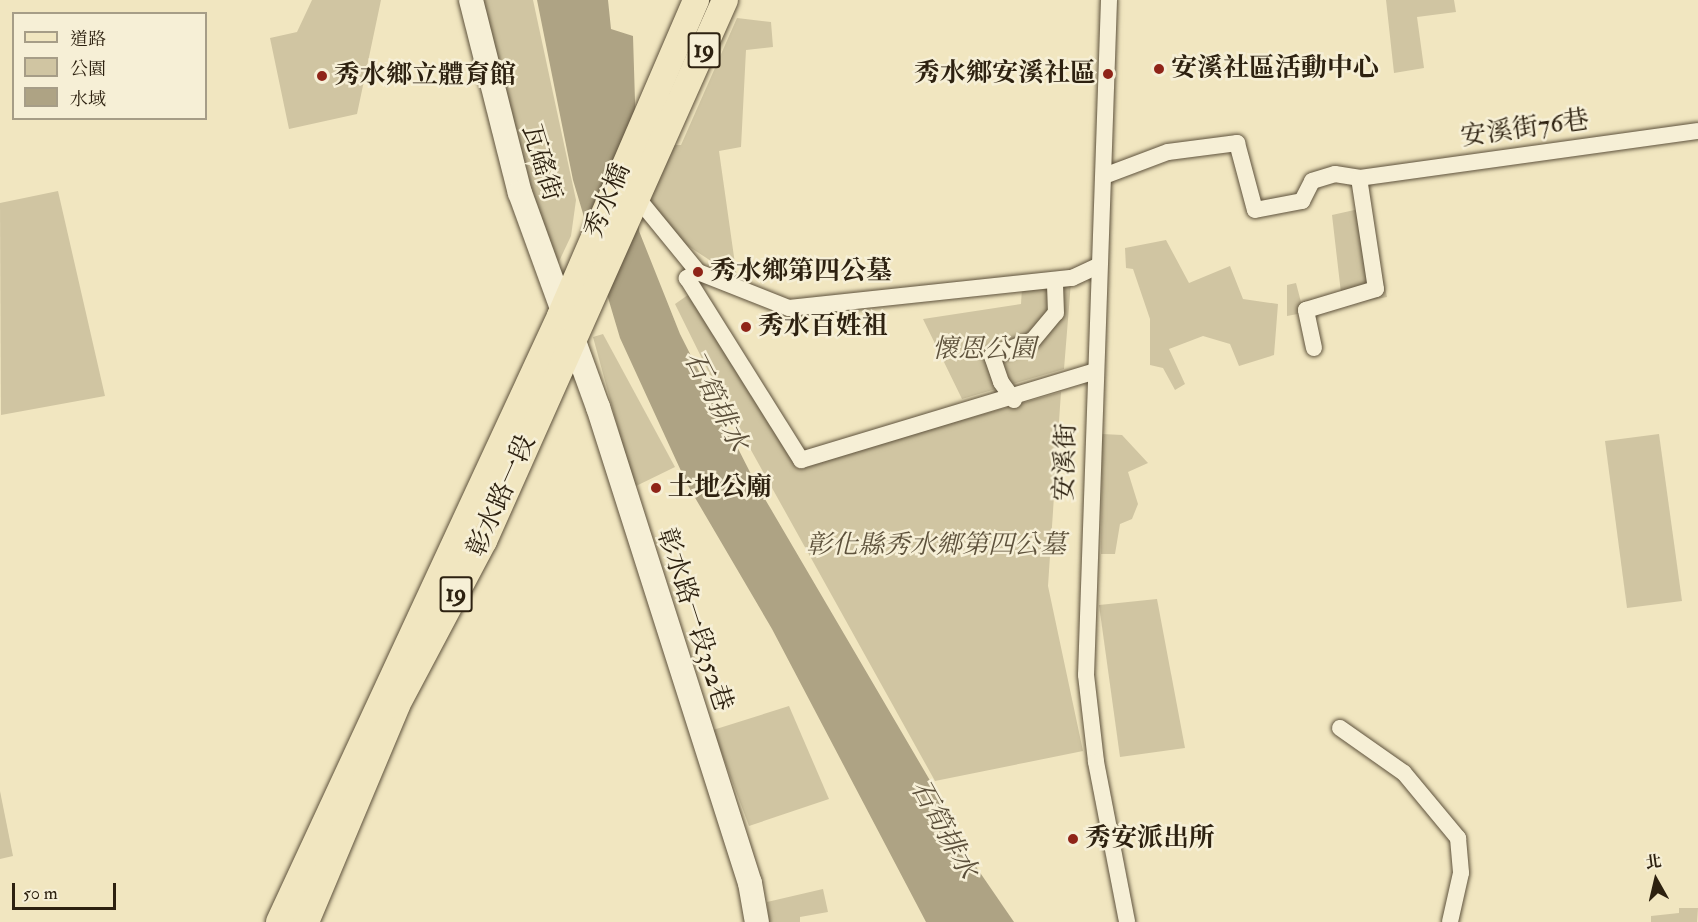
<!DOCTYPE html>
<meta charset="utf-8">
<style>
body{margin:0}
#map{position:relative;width:1698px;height:922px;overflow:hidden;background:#f1e6c0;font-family:"IM FELL Double Pica","Noto Serif TC",serif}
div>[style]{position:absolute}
.green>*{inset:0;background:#d0c5a2}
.water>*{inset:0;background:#aea384}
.roads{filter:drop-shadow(0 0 2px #5e523c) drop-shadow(0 0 2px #5e523c)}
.street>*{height:16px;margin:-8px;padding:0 8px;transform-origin:8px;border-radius:8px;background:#f6efd6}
.secondary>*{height:24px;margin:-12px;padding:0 12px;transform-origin:12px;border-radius:12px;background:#f6efd6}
.primary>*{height:26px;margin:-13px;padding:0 13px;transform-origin:13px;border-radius:13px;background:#f1e6c0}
.dots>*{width:16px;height:16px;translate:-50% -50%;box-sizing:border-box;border:3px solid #f6efd6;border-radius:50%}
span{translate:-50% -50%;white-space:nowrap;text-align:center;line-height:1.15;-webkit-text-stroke:5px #f6efd6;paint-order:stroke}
.shield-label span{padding:2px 4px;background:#f6efd6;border:2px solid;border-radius:4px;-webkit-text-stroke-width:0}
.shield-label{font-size:24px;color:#2d2110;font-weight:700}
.poi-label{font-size:26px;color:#2d2110;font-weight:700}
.left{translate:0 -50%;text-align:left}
.right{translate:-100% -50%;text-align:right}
.street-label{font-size:26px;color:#2d2110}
.park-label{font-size:26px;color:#5e523c;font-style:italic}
.water-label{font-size:27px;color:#5a4e39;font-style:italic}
.legend{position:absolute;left:12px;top:12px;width:195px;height:108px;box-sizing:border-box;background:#f6efd6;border:2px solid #a69d87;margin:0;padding:8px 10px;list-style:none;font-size:18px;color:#2d2110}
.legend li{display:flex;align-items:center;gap:12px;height:30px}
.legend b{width:30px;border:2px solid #a69d87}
.north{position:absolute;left:1626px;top:850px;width:60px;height:60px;-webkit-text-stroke:4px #f6efd6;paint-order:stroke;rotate:352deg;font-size:16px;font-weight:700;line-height:24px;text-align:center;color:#2d2110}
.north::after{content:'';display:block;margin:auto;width:21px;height:27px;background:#2d2110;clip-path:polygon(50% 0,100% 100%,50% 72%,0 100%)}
.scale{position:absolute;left:12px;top:883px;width:104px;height:27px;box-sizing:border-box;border:3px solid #2d2110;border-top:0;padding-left:8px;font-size:18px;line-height:21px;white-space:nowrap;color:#2d2110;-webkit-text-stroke:4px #f6efd6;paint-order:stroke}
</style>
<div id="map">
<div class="green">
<div style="clip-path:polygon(312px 0,381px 0,357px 114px,289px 129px,270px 38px,297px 32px)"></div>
<div style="clip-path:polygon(478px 0,533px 0,576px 200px,571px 236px,546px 289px)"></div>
<div style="clip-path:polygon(1386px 0,1454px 0,1456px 12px,1417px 17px,1424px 68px,1394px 73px)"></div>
<div style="clip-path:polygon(737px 18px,771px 22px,773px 47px,746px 50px,741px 147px,719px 151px,737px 278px,685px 244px,641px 193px,663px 145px,681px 145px)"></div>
<div style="clip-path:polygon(58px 191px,105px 396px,1px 415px,0 203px)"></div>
<div style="clip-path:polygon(1368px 207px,1387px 297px,1287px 316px,1287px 285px,1296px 283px,1301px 302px,1341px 293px,1332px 215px)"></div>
<div style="clip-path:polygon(1166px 240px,1189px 283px,1230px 266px,1243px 299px,1278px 304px,1274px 355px,1239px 366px,1230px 344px,1203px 336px,1169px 349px,1185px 384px,1175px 390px,1163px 368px,1150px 365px,1150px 319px,1133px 269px,1126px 268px,1125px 248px)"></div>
<div style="clip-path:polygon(1071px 282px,1064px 369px,962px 399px,923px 319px,1021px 304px,1022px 287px)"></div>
<div style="clip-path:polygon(688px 295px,799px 466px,1061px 392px,1048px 586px,1083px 751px,935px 781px,717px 389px,675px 304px)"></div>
<div style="clip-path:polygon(603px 334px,675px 467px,634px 487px,593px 337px)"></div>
<div style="clip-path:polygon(1102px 434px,1122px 435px,1148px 463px,1128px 472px,1138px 504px,1132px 519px,1120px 524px,1115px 554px,1101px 554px)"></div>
<div style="clip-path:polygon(1659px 434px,1682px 601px,1627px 608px,1605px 441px)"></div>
<div style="clip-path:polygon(1157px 599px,1185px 748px,1120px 757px,1099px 605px)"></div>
<div style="clip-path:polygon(789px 706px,829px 799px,749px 826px,713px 730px)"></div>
<div style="clip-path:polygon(0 791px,13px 856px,0 859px)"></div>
<div style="clip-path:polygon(823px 889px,828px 912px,800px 917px,800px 922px,769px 922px,767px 902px)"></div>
<div style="clip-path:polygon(1679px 908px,1698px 908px,1697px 922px,1651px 922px,1651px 916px,1679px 913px)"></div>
</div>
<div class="water">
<div style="clip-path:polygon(537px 0,608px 0,611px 29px,633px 36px,639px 231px,680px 334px,755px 482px,935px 789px,959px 842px,1014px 922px,926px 922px,772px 629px,687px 484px,620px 338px,573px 180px)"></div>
</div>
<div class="roads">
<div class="street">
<div style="left:1109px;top:0;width:675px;rotate:91.95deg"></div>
<div style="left:1086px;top:675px;width:88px;rotate:83.4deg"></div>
<div style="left:1096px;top:762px;width:163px;rotate:79deg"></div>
<div style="left:1104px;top:176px;width:68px;rotate:-20.6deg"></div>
<div style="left:1168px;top:152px;width:70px;rotate:-7.4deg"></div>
<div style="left:1237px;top:143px;width:69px;rotate:75deg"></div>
<div style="left:1255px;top:210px;width:48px;rotate:-10.8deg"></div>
<div style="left:1302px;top:201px;width:22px;rotate:-63deg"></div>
<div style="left:1312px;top:181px;width:24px;rotate:-17deg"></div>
<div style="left:1335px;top:174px;width:24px;rotate:9deg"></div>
<div style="left:1359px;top:178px;width:342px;rotate:-7.9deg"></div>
<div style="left:635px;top:195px;width:99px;rotate:50.7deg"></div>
<div style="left:698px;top:272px;width:98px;rotate:21.6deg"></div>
<div style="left:789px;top:308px;width:285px;rotate:-6.1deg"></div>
<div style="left:1072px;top:278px;width:29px;rotate:-25deg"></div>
<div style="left:698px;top:272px;width:13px;rotate:151deg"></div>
<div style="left:687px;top:278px;width:215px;rotate:57.9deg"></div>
<div style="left:801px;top:460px;width:307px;rotate:-16.8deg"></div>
<div style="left:1314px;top:348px;width:39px;rotate:-102deg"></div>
<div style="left:1306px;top:310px;width:73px;rotate:-16.7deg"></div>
<div style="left:1376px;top:289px;width:112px;rotate:-98.7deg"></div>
<div style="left:1014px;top:400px;width:22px;rotate:-126deg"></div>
<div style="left:1001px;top:382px;width:28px;rotate:-109deg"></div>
<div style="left:992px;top:356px;width:44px;rotate:-21.3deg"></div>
<div style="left:1033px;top:340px;width:35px;rotate:-50deg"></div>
<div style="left:1056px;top:313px;width:33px;rotate:-92deg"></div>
<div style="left:1340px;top:728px;width:78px;rotate:35.1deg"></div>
<div style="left:1404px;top:773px;width:85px;rotate:50.3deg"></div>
<div style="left:1458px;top:838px;width:35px;rotate:85deg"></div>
<div style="left:1461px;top:873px;width:50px;rotate:102.7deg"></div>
</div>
<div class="secondary">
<div style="left:471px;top:0;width:199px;rotate:75.8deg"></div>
<div style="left:520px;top:193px;width:228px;rotate:70deg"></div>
<div style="left:598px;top:407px;width:500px;rotate:72.3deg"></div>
<div style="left:750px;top:883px;width:40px;rotate:80deg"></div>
</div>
<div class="primary">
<div style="left:279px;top:922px;width:668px;rotate:-65.12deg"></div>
<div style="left:560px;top:316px;width:344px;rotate:-66.7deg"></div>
<div style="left:306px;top:922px;width:235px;rotate:-67.2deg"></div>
<div style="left:397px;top:705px;width:186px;rotate:-62.1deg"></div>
<div style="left:484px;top:541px;width:592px;rotate:-65.99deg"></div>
</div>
</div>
<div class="dots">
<div style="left:1159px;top:69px;background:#8f2418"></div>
<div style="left:1108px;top:74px;background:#8f2418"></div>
<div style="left:322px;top:76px;background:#8f2418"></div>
<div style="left:698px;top:272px;background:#8f2418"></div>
<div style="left:746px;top:327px;background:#8f2418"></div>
<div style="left:656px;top:488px;background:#8f2418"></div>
<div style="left:1073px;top:839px;background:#8f2418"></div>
</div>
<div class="shield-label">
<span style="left:704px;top:50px">19</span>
<span style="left:456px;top:594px">19</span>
</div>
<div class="poi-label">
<span class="left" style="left:1171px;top:69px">安溪社區活動中心</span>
<span class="right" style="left:1096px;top:74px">秀水鄉安溪社區</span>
<span class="left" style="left:334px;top:76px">秀水鄉立體育館</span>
<span class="left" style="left:710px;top:272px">秀水鄉第四公墓</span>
<span class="left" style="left:758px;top:327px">秀水百姓祖</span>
<span class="left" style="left:668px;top:488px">土地公廟</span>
<span class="left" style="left:1085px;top:839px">秀安派出所</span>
</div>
<div class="street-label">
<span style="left:1525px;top:129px;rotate:-8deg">安溪街76巷</span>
<span style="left:541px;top:163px;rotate:73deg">瓦磘街</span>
<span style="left:608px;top:201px;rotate:-67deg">秀水橋</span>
<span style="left:1066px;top:462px;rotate:-88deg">安溪街</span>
<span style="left:502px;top:496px;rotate:-66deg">彰水路一段</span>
<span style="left:694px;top:620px;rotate:72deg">彰水路一段352巷</span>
</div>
<div class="park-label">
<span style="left:984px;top:350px">懷恩公園</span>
<span style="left:936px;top:546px">彰化縣秀水鄉第四公墓</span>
</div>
<div class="water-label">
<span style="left:716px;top:401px;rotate:63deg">石筍排水</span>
<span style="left:944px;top:829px;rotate:61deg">石筍排水</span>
</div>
<ul class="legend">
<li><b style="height:8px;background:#f1e6c0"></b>道路</li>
<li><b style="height:16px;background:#d0c5a2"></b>公園</li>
<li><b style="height:16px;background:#aea384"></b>水域</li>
</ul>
<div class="north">北</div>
<div class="scale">50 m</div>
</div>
